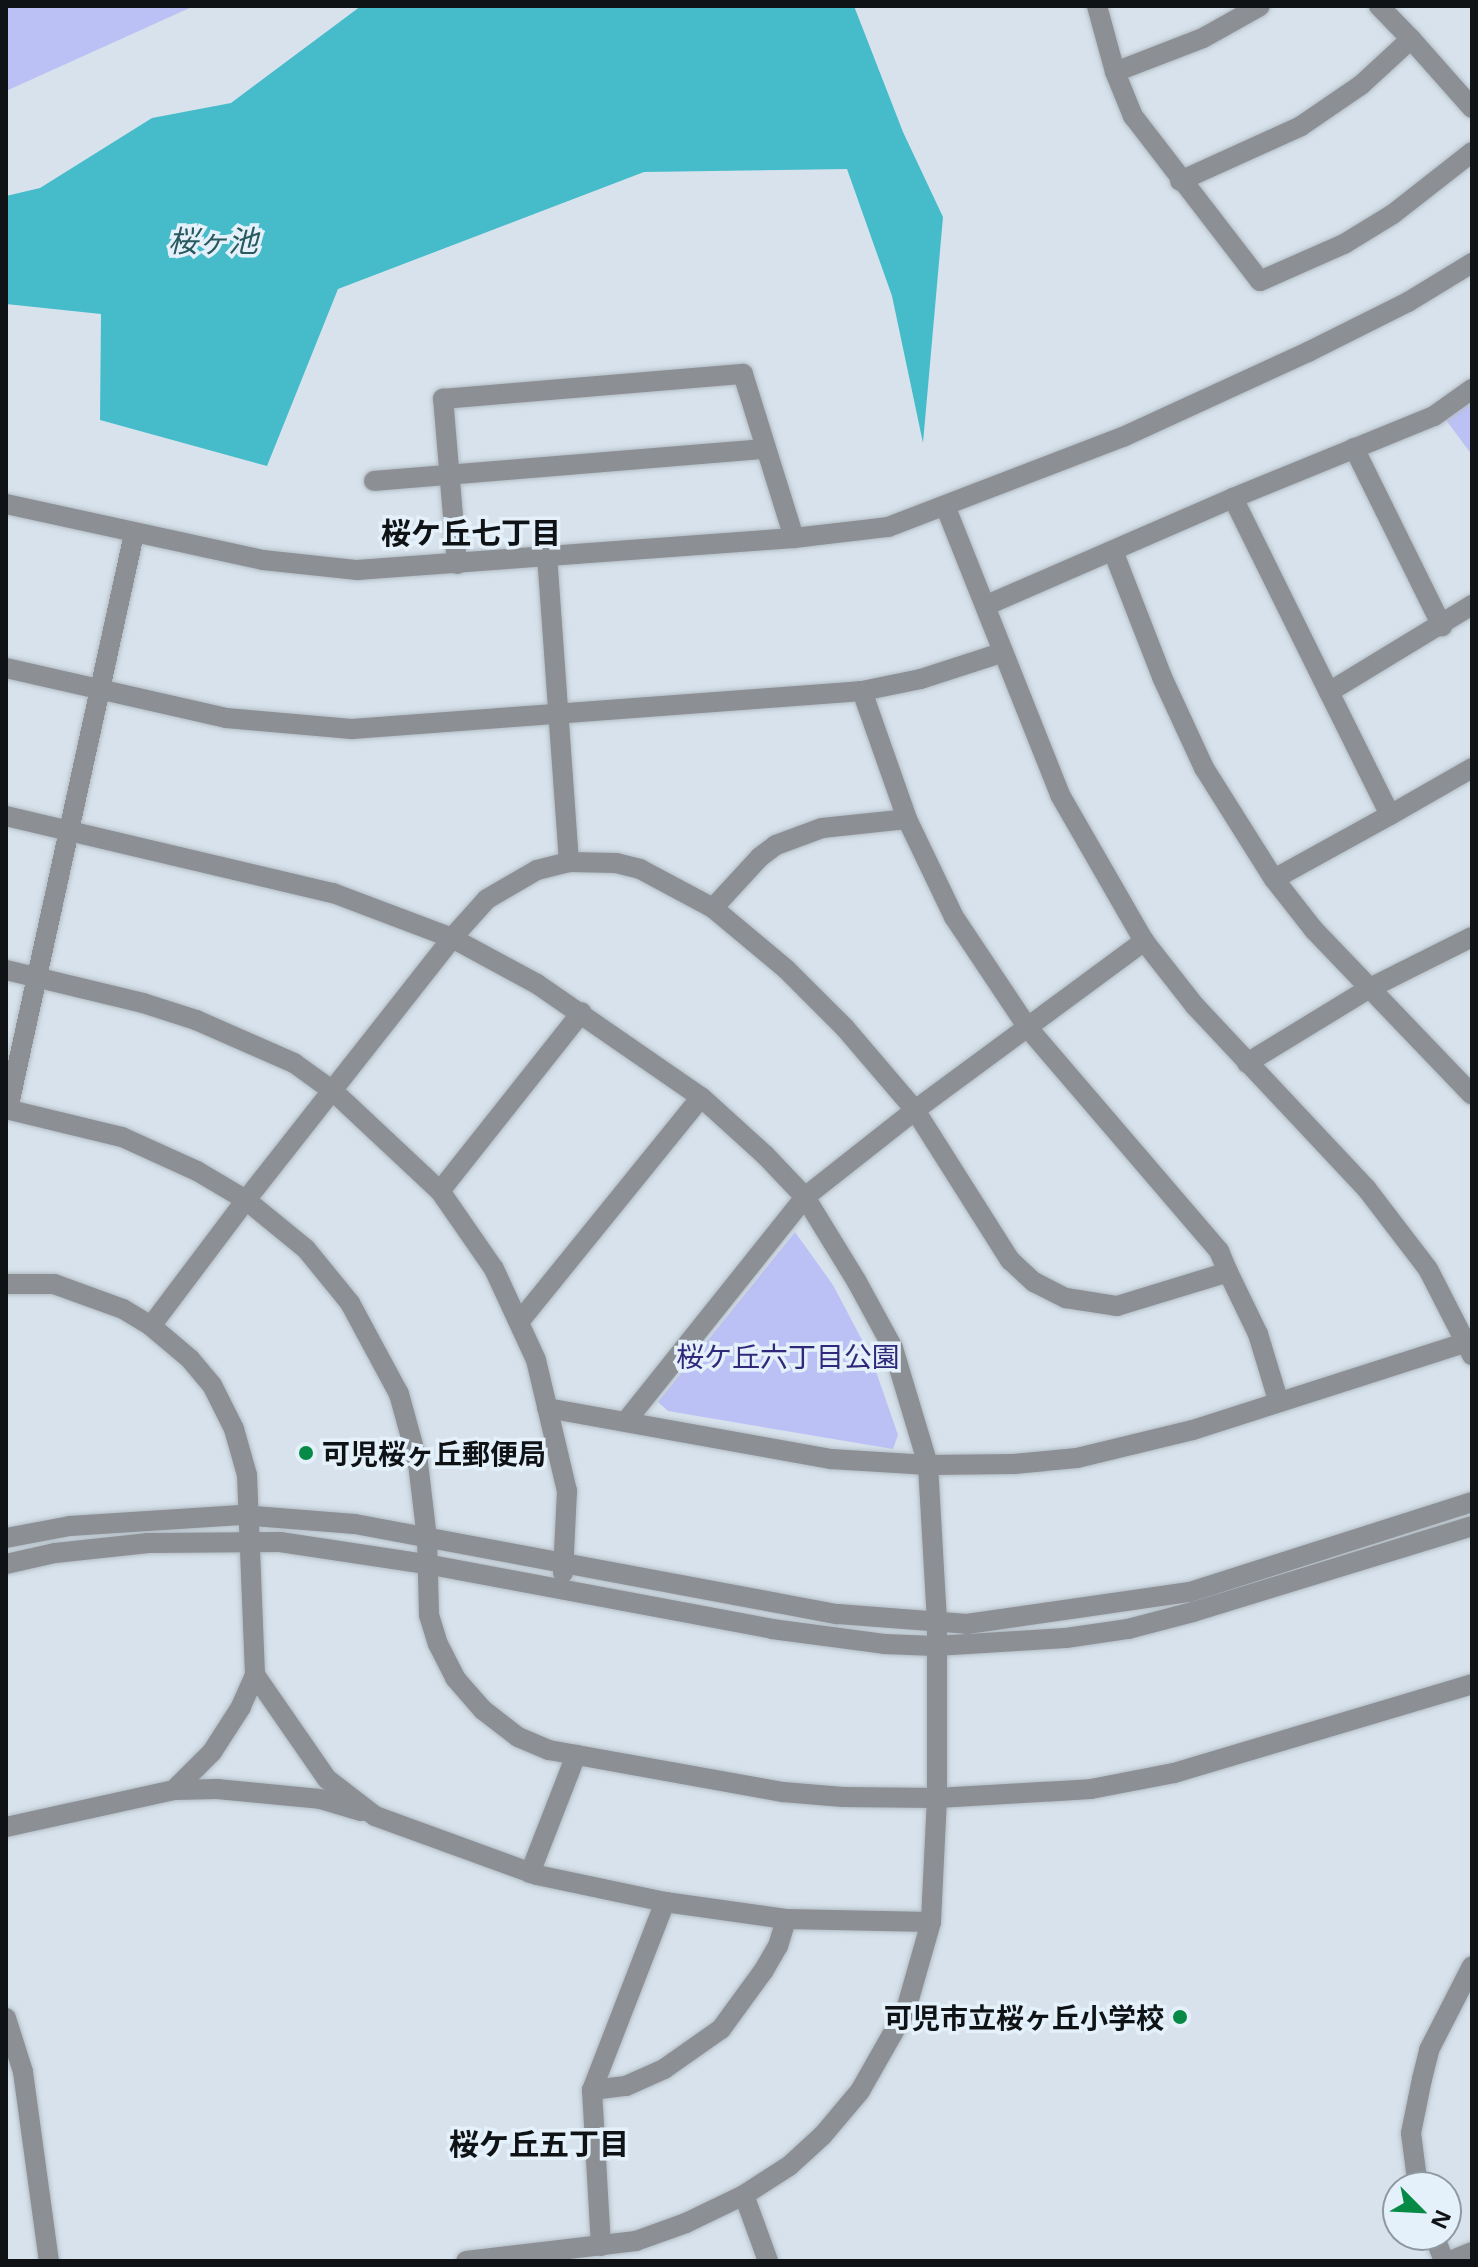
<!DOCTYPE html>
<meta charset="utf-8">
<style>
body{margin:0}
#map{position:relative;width:1478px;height:2267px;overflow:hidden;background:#d7e2ec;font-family:"Open Sans","Noto Sans JP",sans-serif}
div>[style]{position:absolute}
.green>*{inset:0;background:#bcc1f5}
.water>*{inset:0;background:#46bccb}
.roads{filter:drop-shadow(0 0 2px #b3bdc5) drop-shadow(0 0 2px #b3bdc5)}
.minor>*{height:20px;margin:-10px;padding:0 10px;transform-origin:10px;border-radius:10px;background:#8c8f94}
.dots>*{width:22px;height:22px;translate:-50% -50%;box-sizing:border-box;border:4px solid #e4f0fa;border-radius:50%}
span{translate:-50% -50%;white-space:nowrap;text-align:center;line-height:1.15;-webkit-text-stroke:7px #e4f0fa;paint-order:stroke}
.park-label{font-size:28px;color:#2f287b}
.poi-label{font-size:28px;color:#0f1316;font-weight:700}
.left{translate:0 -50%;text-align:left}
.right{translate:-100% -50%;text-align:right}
.water-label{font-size:30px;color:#27595f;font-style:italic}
.neighbourhood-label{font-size:30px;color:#0f1316;font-weight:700}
.frame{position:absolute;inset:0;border:8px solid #0f1316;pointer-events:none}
.north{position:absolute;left:1382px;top:2171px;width:80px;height:80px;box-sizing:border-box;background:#e4f0fa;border:2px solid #8f989f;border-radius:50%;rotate:114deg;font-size:22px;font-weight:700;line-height:32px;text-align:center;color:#0f1316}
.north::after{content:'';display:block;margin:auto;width:28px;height:36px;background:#068a46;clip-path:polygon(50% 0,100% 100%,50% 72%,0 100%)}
</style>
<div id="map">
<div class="green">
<div style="clip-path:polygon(6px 6px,194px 6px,6px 91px)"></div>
<div style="clip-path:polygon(1472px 402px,1472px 455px,1446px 420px)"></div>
<div style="clip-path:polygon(795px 1232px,833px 1285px,871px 1357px,898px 1435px,893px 1449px,668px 1411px,658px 1402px)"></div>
</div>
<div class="water">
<div style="clip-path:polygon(361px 6px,854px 6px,903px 132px,943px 217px,923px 443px,892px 296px,847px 169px,644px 172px,338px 289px,267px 466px,100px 420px,101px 314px,6px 304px,6px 196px,40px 188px,152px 118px,231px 103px)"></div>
</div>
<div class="roads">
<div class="minor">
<div style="left:1097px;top:6px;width:68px;rotate:74.7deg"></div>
<div style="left:1115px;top:72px;width:48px;rotate:67.8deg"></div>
<div style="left:1133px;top:116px;width:208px;rotate:52.4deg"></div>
<div style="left:1260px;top:281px;width:92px;rotate:-23.8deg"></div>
<div style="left:1344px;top:244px;width:57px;rotate:-31.5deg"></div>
<div style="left:1393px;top:214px;width:100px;rotate:-38.1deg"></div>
<div style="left:1379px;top:6px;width:46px;rotate:45.9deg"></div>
<div style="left:1115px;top:72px;width:94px;rotate:-21.1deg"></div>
<div style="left:1203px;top:38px;width:65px;rotate:-29.3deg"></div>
<div style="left:1180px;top:181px;width:133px;rotate:-24.4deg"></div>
<div style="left:1301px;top:126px;width:73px;rotate:-34.3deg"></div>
<div style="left:1361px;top:85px;width:68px;rotate:-42.6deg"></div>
<div style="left:1411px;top:39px;width:92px;rotate:48.5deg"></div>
<div style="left:1354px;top:448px;width:199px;rotate:63.7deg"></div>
<div style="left:374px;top:481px;width:391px;rotate:-4.7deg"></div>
<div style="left:1233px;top:498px;width:216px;rotate:63.7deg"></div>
<div style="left:6px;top:504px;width:263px;rotate:12.3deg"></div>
<div style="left:263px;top:560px;width:95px;rotate:6.1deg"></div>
<div style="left:357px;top:570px;width:438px;rotate:-4.2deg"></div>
<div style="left:794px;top:538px;width:95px;rotate:-6.7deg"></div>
<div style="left:888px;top:527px;width:252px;rotate:-21deg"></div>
<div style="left:1123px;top:437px;width:204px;rotate:-24.7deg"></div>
<div style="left:1308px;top:352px;width:112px;rotate:-26.6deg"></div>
<div style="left:1408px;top:302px;width:75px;rotate:-31.4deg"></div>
<div style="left:946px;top:508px;width:309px;rotate:68.3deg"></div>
<div style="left:1060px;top:795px;width:168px;rotate:60.1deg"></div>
<div style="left:1144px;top:941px;width:83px;rotate:51.9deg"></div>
<div style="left:1195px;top:1006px;width:250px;rotate:46.8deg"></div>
<div style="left:1366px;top:1188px;width:102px;rotate:52.6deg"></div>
<div style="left:1428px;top:1269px;width:97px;rotate:62.9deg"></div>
<div style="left:1113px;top:551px;width:135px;rotate:68.7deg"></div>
<div style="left:1162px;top:677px;width:100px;rotate:65.2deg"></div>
<div style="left:1204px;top:768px;width:131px;rotate:57.8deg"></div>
<div style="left:547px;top:555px;width:308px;rotate:85.9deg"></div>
<div style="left:457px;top:564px;width:166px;rotate:-94.8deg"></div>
<div style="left:443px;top:399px;width:301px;rotate:-4.8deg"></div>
<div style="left:743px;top:374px;width:172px;rotate:72.7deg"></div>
<div style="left:987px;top:605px;width:268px;rotate:-23.5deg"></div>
<div style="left:1233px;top:498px;width:217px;rotate:-22.2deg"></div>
<div style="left:1434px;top:416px;width:47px;rotate:-35.4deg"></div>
<div style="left:1472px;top:605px;width:167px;rotate:148.7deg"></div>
<div style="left:1329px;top:692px;width:137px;rotate:63.6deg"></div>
<div style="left:1390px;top:815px;width:132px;rotate:151.1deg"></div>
<div style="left:1274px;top:879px;width:65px;rotate:51.9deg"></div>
<div style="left:1314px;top:930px;width:228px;rotate:46.2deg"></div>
<div style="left:6px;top:668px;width:226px;rotate:12.8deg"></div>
<div style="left:226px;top:718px;width:126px;rotate:5deg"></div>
<div style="left:352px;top:729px;width:511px;rotate:-4.26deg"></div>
<div style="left:862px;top:691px;width:60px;rotate:-11.5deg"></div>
<div style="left:921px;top:679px;width:84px;rotate:-18deg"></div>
<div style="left:862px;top:691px;width:136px;rotate:70.6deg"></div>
<div style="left:907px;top:819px;width:109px;rotate:64.4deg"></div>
<div style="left:954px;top:917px;width:133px;rotate:56.3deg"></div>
<div style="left:1028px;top:1028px;width:294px;rotate:49.4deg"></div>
<div style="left:1219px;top:1251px;width:23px;rotate:67deg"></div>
<div style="left:1390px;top:815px;width:95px;rotate:-29.8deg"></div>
<div style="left:6px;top:816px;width:336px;rotate:13.3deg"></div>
<div style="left:333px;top:893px;width:127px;rotate:20.7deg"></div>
<div style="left:452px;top:938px;width:97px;rotate:28.4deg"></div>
<div style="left:537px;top:984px;width:199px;rotate:34.6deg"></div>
<div style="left:701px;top:1097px;width:86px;rotate:42.2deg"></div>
<div style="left:765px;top:1155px;width:58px;rotate:46.4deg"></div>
<div style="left:805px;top:1197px;width:100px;rotate:58.5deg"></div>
<div style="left:857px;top:1282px;width:75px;rotate:61.4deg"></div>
<div style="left:893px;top:1348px;width:122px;rotate:73.3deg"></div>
<div style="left:928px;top:1465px;width:156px;rotate:86.7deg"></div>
<div style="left:937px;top:1621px;width:177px;rotate:90deg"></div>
<div style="left:937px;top:1798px;width:124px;rotate:92.8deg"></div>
<div style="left:931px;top:1922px;width:91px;rotate:105.9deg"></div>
<div style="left:906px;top:2010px;width:93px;rotate:119.6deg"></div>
<div style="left:860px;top:2091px;width:57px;rotate:130.1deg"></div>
<div style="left:823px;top:2135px;width:46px;rotate:137.6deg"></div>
<div style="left:789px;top:2166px;width:54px;rotate:147.2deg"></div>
<div style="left:744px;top:2195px;width:64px;rotate:154.2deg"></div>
<div style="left:686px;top:2223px;width:53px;rotate:160.2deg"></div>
<div style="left:636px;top:2241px;width:171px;rotate:173.3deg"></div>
<div style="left:713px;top:908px;width:69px;rotate:-47.3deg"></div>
<div style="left:760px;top:857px;width:20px;rotate:-37deg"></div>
<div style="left:776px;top:845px;width:49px;rotate:-20.3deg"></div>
<div style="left:822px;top:828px;width:85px;rotate:-6deg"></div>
<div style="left:6px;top:970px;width:141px;rotate:13.5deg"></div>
<div style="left:143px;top:1003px;width:56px;rotate:17.8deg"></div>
<div style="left:196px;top:1020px;width:107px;rotate:23.7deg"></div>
<div style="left:294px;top:1063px;width:48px;rotate:35.7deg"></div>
<div style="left:333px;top:1091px;width:146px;rotate:43.1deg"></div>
<div style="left:440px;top:1191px;width:95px;rotate:55.3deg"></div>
<div style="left:494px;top:1269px;width:100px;rotate:65.2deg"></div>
<div style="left:536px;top:1360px;width:135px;rotate:76.7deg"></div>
<div style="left:567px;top:1491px;width:82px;rotate:92.8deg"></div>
<div style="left:1247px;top:1063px;width:144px;rotate:-31.4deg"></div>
<div style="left:1370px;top:988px;width:114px;rotate:-26.6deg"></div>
<div style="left:6px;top:1109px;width:119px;rotate:13.6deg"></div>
<div style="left:122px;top:1137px;width:82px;rotate:24.4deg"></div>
<div style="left:197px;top:1171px;width:57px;rotate:30.6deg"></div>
<div style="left:246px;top:1200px;width:77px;rotate:39.2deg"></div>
<div style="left:306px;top:1249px;width:70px;rotate:50.8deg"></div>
<div style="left:350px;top:1303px;width:103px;rotate:61.7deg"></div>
<div style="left:399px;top:1394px;width:72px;rotate:74.6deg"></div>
<div style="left:418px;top:1463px;width:76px;rotate:83.2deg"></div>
<div style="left:427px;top:1538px;width:77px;rotate:88.5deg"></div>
<div style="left:429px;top:1615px;width:30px;rotate:73deg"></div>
<div style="left:438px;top:1644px;width:38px;rotate:63deg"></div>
<div style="left:455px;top:1678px;width:43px;rotate:48.8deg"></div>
<div style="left:483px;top:1710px;width:44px;rotate:37.6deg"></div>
<div style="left:518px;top:1737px;width:34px;rotate:23deg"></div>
<div style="left:549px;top:1750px;width:238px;rotate:10.2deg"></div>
<div style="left:783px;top:1792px;width:60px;rotate:4.8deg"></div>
<div style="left:843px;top:1797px;width:94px;rotate:0.6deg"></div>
<div style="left:937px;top:1798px;width:154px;rotate:-3.3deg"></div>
<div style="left:1091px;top:1789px;width:85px;rotate:-10.9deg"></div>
<div style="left:1174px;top:1773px;width:311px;rotate:-16.6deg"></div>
<div style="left:8px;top:1109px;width:589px;rotate:-77.64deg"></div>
<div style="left:440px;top:1191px;width:228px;rotate:-51.6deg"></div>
<div style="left:6px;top:1284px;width:48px"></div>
<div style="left:54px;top:1284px;width:73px;rotate:19.9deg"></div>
<div style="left:123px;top:1309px;width:33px;rotate:31deg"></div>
<div style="left:151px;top:1326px;width:51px;rotate:40.2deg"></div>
<div style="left:190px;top:1359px;width:34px;rotate:50deg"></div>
<div style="left:212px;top:1385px;width:49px;rotate:63.4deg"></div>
<div style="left:234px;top:1429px;width:48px;rotate:74.2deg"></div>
<div style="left:247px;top:1475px;width:200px;rotate:87.7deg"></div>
<div style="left:255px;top:1675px;width:35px;rotate:114deg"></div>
<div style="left:241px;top:1707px;width:54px;rotate:122.8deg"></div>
<div style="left:212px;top:1752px;width:54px;rotate:135deg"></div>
<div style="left:174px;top:1790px;width:172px;rotate:167.6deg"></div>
<div style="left:519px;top:1322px;width:289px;rotate:-51deg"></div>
<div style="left:151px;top:1326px;width:158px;rotate:-53deg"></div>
<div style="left:246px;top:1200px;width:333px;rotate:-51.8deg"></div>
<div style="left:452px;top:938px;width:52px;rotate:-48.1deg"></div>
<div style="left:487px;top:899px;width:58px;rotate:-30.1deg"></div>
<div style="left:537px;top:870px;width:33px;rotate:-14deg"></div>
<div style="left:569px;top:862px;width:47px;rotate:1.2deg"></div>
<div style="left:616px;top:863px;width:25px;rotate:14deg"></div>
<div style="left:640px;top:869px;width:83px;rotate:28.1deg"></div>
<div style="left:713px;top:908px;width:95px;rotate:39.9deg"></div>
<div style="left:786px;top:969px;width:83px;rotate:45deg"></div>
<div style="left:845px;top:1028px;width:108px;rotate:49.5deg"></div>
<div style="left:915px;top:1110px;width:178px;rotate:57.7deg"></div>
<div style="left:1010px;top:1260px;width:33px;rotate:43deg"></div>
<div style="left:1034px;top:1282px;width:36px;rotate:27deg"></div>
<div style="left:1066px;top:1298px;width:52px;rotate:8.9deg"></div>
<div style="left:1117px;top:1306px;width:116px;rotate:-17deg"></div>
<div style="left:1228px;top:1272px;width:69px;rotate:64.2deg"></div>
<div style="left:1258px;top:1334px;width:69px;rotate:73.1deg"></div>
<div style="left:547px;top:1408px;width:289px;rotate:10.2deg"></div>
<div style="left:831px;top:1459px;width:97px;rotate:3.5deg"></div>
<div style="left:928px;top:1465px;width:86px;rotate:-0.7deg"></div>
<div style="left:1014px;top:1464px;width:63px;rotate:-5.4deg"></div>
<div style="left:1077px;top:1458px;width:119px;rotate:-13.6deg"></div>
<div style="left:1193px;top:1430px;width:288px;rotate:-17.8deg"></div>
<div style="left:627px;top:1420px;width:285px;rotate:-51.4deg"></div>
<div style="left:805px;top:1197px;width:140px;rotate:-38.3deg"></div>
<div style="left:915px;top:1110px;width:285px;rotate:-36.4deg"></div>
<div style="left:6px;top:1538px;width:65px;rotate:-10.6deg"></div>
<div style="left:70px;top:1526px;width:171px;rotate:-3.7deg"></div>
<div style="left:241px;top:1515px;width:114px;rotate:4.5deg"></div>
<div style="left:355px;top:1524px;width:491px;rotate:10.6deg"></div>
<div style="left:838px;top:1614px;width:129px;rotate:4.4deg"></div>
<div style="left:967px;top:1624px;width:225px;rotate:-8.2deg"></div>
<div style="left:1190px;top:1592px;width:296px;rotate:-17.7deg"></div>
<div style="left:6px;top:1564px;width:50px;rotate:-12.7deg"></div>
<div style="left:55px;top:1553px;width:94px;rotate:-6.1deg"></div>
<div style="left:148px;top:1543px;width:132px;rotate:-0.4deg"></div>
<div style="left:280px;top:1542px;width:148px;rotate:8.6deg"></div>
<div style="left:426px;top:1564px;width:352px;rotate:10.6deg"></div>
<div style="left:772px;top:1629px;width:113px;rotate:7.6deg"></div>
<div style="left:884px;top:1644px;width:51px;rotate:2.2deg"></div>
<div style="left:935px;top:1646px;width:131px;rotate:-3.5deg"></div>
<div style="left:1066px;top:1638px;width:63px;rotate:-8.3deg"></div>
<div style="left:1128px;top:1629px;width:67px;rotate:-14.7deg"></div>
<div style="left:1193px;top:1612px;width:292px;rotate:-17.1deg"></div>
<div style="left:255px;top:1675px;width:126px;rotate:55.3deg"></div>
<div style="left:327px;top:1779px;width:61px;rotate:37.6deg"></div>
<div style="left:375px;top:1816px;width:172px;rotate:20deg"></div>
<div style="left:537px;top:1875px;width:131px;rotate:11.9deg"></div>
<div style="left:665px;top:1902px;width:122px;rotate:8deg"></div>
<div style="left:786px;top:1919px;width:145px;rotate:1.2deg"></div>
<div style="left:174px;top:1790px;width:43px;rotate:-1.3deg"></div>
<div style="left:217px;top:1789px;width:103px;rotate:5.5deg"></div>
<div style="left:320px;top:1799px;width:43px;rotate:16.3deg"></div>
<div style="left:530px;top:1873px;width:127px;rotate:-68.7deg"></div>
<div style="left:6px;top:2018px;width:57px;rotate:72.5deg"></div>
<div style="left:23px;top:2072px;width:191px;rotate:82.2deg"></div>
<div style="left:592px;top:2090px;width:34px;rotate:-7deg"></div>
<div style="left:626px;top:2086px;width:42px;rotate:-24.1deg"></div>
<div style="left:664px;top:2069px;width:70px;rotate:-35.1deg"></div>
<div style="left:721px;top:2029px;width:73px;rotate:-53.9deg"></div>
<div style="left:764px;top:1970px;width:28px;rotate:-60deg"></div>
<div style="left:778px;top:1946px;width:28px;rotate:-73deg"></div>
<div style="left:1418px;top:2187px;width:54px;rotate:-97.4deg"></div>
<div style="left:1411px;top:2133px;width:55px;rotate:-78.5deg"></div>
<div style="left:1422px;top:2079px;width:30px;rotate:-76deg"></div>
<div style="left:1429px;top:2050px;width:94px;rotate:-62.9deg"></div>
<div style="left:744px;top:2195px;width:70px;rotate:70deg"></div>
<div style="left:1434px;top:2235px;width:28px;rotate:69deg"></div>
<div style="left:601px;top:2246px;width:156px;rotate:-93.3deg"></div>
<div style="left:592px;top:2090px;width:202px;rotate:-68.8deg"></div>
<div style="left:1450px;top:2261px;width:24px;rotate:-22deg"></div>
</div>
</div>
<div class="dots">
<div style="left:306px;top:1453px;background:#068a46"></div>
<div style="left:1180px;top:2017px;background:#068a46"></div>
</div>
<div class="park-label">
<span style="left:788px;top:1356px">桜ケ丘六丁目公園</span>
</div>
<div class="poi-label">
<span class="left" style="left:322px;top:1453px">可児桜ヶ丘郵便局</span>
<span class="right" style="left:1164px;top:2017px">可児市立桜ヶ丘小学校</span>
</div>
<div class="water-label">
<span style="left:213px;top:241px">桜ヶ池</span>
</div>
<div class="neighbourhood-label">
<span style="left:471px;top:533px">桜ケ丘七丁目</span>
<span style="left:539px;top:2144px">桜ケ丘五丁目</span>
</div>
<div class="frame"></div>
<div class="north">N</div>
</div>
